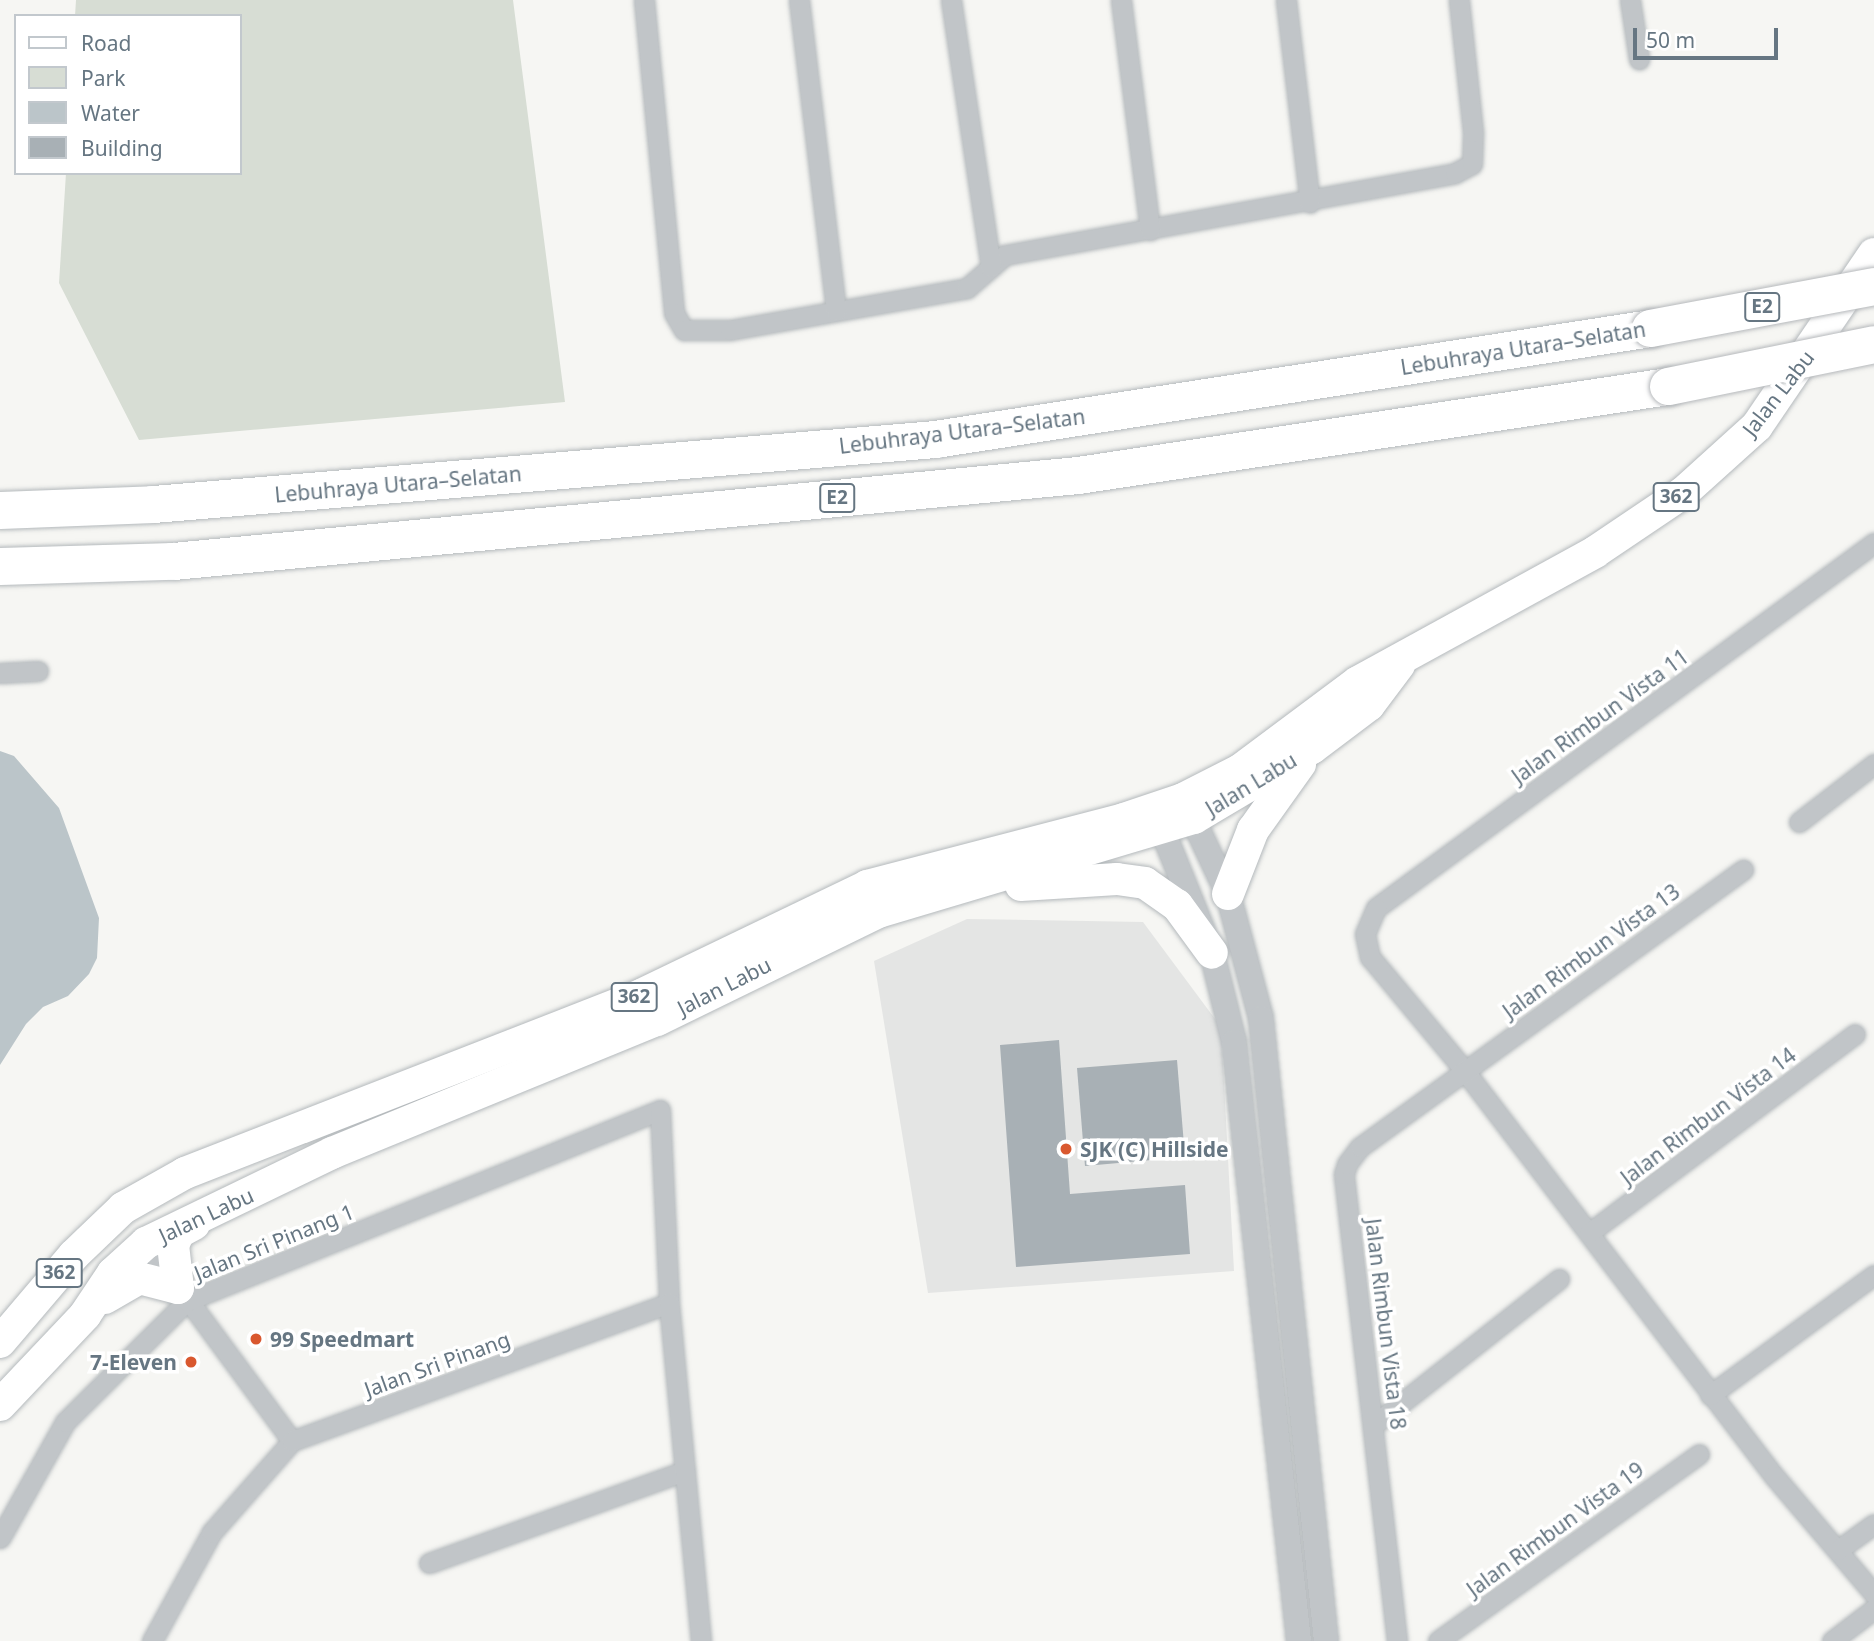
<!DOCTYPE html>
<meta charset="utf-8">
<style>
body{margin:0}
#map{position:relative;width:1874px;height:1641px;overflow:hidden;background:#f6f6f3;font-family:"Noto Sans",sans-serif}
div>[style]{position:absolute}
.built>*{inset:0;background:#e4e5e4}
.green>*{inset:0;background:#d7ddd4}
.water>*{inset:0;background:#bbc5c9}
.building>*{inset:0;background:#a8b0b5}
.roads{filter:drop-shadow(0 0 2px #b4b9bc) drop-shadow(0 0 2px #b4b9bc)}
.minor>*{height:19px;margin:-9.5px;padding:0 9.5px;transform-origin:9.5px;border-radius:9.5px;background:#c1c5c8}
.tertiary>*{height:24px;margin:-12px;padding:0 12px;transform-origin:12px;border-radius:12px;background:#c1c5c8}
.primary>*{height:32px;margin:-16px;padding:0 16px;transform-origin:16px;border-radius:16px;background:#fff}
.motorway>*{height:37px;margin:-18.5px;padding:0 18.5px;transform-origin:18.5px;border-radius:18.5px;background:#fff}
.bridges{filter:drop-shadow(0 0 2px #b6b9bc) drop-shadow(0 0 2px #b6b9bc)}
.motorway-bridge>*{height:37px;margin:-18.5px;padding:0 18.5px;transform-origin:18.5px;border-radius:18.5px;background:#fff}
.dots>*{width:19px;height:19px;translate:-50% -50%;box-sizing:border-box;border:4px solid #fff;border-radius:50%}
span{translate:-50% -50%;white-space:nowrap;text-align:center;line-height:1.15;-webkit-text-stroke:7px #fff;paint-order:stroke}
.shield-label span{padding:2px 5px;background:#fff;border:2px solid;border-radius:5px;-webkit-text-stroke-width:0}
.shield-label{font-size:19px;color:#667682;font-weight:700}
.street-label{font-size:21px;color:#667682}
.poi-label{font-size:21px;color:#667682;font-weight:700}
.left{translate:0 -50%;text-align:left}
.right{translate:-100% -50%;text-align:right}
.legend{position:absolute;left:14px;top:14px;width:228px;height:161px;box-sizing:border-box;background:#fff;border:2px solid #c2c8cd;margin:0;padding:9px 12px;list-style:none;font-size:21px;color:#667682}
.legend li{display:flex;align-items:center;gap:14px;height:35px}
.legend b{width:35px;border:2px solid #c2c8cd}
.scale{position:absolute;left:1633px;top:28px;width:145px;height:32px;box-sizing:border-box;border:4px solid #667682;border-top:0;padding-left:9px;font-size:21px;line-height:24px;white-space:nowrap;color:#667682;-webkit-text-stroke:5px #fff;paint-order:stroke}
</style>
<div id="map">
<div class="built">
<div style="clip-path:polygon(967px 919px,1143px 922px,1221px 1027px,1234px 1271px,928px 1293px,874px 961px)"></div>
</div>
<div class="green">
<div style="clip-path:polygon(76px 0,513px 0,565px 402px,139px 440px,59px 283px,66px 173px,240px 173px,240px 16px,75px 16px)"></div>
</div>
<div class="water">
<div style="clip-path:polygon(0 751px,14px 756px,59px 808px,99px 918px,97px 958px,89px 974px,68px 996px,43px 1007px,26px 1024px,0 1065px)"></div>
</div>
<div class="building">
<div style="clip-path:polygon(1059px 1040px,1070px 1194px,1185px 1185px,1190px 1254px,1016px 1267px,1000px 1045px)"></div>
<div style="clip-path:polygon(1177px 1060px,1185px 1157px,1085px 1166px,1077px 1068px)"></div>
</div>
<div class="roads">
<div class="minor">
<div style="left:644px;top:0;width:314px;rotate:84.5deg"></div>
<div style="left:674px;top:313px;width:20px;rotate:60deg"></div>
<div style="left:684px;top:330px;width:46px"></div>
<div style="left:730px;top:330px;width:241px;rotate:-10deg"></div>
<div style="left:967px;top:288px;width:50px;rotate:-41deg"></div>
<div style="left:1005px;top:255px;width:457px;rotate:-10.3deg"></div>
<div style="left:1455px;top:173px;width:19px;rotate:-28deg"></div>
<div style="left:1472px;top:164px;width:32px;rotate:-88deg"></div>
<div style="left:1473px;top:132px;width:133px;rotate:-96.1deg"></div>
<div style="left:799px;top:0;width:313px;rotate:83.2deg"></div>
<div style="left:951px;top:0;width:270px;rotate:81.5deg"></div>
<div style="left:1121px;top:0;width:232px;rotate:82.8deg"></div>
<div style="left:1286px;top:0;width:204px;rotate:83.3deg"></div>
<div style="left:1630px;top:0;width:60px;rotate:81.3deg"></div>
<div style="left:1874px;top:543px;width:617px;rotate:143.76deg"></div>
<div style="left:1376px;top:908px;width:28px;rotate:113deg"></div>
<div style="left:1365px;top:934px;width:24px;rotate:78deg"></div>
<div style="left:1370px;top:957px;width:147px;rotate:50.2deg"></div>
<div style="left:1464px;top:1070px;width:511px;rotate:52.64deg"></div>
<div style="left:1774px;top:1476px;width:155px;rotate:49.7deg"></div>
<div style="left:0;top:673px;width:38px;rotate:-3deg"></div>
<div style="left:1799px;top:822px;width:95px;rotate:-37.7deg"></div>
<div style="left:1589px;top:1233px;width:332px;rotate:-36.8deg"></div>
<div style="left:146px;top:1243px;width:246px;rotate:53.6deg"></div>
<div style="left:1710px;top:1395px;width:203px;rotate:-36.2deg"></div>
<div style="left:1376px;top:1423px;width:233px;rotate:-38.2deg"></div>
<div style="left:0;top:1538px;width:133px;rotate:-60.7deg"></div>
<div style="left:65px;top:1422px;width:172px;rotate:-44.8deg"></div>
<div style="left:187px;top:1301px;width:510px;rotate:-21.99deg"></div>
<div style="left:660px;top:1110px;width:193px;rotate:87.3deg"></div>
<div style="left:1838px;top:1550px;width:44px;rotate:-35.8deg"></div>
<div style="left:429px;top:1563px;width:272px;rotate:-19.8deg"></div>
<div style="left:152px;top:1641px;width:124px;rotate:-61.2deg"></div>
<div style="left:212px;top:1532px;width:121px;rotate:-48.7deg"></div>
<div style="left:292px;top:1441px;width:401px;rotate:-20.1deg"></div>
<div style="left:669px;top:1303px;width:340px;rotate:84.6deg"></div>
<div style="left:1397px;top:1641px;width:470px;rotate:-96.5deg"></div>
<div style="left:1344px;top:1174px;width:10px;rotate:-73deg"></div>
<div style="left:1347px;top:1164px;width:21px;rotate:-53deg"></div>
<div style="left:1360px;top:1147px;width:473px;rotate:-35.9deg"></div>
<div style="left:1438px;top:1641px;width:321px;rotate:-35.6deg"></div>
<div style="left:1832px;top:1641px;width:53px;rotate:-37.3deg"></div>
</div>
<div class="tertiary">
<div style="left:1185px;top:802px;width:102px;rotate:64.9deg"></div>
<div style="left:1228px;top:894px;width:128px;rotate:75.1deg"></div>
<div style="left:1261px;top:1018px;width:626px;rotate:84.04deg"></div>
<div style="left:1155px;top:812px;width:152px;rotate:68deg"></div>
<div style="left:1212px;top:953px;width:92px;rotate:76.1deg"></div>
<div style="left:1234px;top:1042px;width:603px;rotate:83.81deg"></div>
</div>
<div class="primary">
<div style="left:1021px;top:885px;width:96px;rotate:-3.6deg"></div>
<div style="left:1117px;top:879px;width:28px;rotate:8deg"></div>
<div style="left:1145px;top:883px;width:39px;rotate:35deg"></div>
<div style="left:1177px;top:905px;width:59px;rotate:53.9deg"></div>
<div style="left:1228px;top:894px;width:69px;rotate:-68.7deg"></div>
<div style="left:1253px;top:830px;width:81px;rotate:-54.5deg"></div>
<div style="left:105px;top:1298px;width:39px;rotate:-30deg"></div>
<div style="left:139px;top:1278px;width:40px;rotate:14.4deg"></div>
<div style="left:178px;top:1288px;width:43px;rotate:-96.6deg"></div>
<div style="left:173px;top:1245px;width:14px;rotate:-65deg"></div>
<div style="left:179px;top:1232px;width:17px;rotate:-28deg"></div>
<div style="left:0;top:1342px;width:114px;rotate:-49.6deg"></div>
<div style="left:74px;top:1255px;width:68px;rotate:-43.8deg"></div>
<div style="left:123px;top:1208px;width:71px;rotate:-29.4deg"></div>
<div style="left:185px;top:1173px;width:492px;rotate:-21.3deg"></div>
<div style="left:643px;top:994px;width:249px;rotate:-25.7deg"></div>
<div style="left:867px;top:886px;width:266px;rotate:-14.6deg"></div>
<div style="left:1124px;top:819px;width:62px;rotate:-18.7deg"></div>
<div style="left:1183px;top:799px;width:64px;rotate:-27deg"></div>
<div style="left:1240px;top:770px;width:147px;rotate:-36.7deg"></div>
<div style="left:1358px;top:682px;width:270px;rotate:-28.7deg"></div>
<div style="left:1595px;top:552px;width:107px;rotate:-34deg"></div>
<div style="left:1684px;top:492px;width:98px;rotate:-42.1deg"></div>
<div style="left:1757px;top:426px;width:208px;rotate:-55.8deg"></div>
<div style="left:0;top:1405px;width:124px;rotate:-46.6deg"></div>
<div style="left:85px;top:1315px;width:50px;rotate:-56.3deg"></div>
<div style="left:113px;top:1273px;width:45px;rotate:-42.3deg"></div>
<div style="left:146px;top:1243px;width:207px;rotate:-25.8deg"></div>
<div style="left:332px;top:1153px;width:351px;rotate:-22.3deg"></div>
<div style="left:657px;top:1020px;width:246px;rotate:-26deg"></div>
<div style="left:878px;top:912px;width:330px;rotate:-16.6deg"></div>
<div style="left:1194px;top:818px;width:137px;rotate:-30.7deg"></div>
<div style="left:1312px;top:748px;width:71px;rotate:-37deg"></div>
<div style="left:1369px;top:705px;width:50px;rotate:-53.1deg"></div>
</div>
<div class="motorway">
<div style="left:0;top:510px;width:153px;rotate:-2.2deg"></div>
<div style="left:153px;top:504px;width:785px;rotate:-4.75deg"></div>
<div style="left:935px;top:439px;width:724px;rotate:-8.82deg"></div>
<div style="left:0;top:566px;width:173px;rotate:-1.7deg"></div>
<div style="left:173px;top:561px;width:909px;rotate:-5.43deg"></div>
<div style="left:1078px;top:475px;width:597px;rotate:-8.58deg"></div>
</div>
</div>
<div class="bridges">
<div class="motorway-bridge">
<div style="left:1650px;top:328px;width:228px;rotate:-10.6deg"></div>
<div style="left:1668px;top:386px;width:210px;rotate:-11.5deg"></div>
</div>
</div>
<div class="dots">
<div style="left:1066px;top:1149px;background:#d9582f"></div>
<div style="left:256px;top:1339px;background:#d9582f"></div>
<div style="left:191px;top:1362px;background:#d9582f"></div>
</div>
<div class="shield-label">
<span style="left:1762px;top:307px">E2</span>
<span style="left:1676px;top:497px">362</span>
<span style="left:837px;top:498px">E2</span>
<span style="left:634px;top:997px">362</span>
<span style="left:59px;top:1273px">362</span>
</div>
<div class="street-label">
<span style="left:1523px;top:348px;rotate:-9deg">Lebuhraya Utara–Selatan</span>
<span style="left:1778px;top:393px;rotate:-52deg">Jalan Labu</span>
<span style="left:962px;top:431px;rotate:-7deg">Lebuhraya Utara–Selatan</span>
<span style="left:398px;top:484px;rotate:-5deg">Lebuhraya Utara–Selatan</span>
<span style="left:1600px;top:716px;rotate:-36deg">Jalan Rimbun Vista 11</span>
<span style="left:1251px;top:784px;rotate:-31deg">Jalan Labu</span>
<span style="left:1591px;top:951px;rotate:-36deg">Jalan Rimbun Vista 13</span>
<span style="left:724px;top:986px;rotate:-27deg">Jalan Labu</span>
<span style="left:1708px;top:1116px;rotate:-37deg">Jalan Rimbun Vista 14</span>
<span style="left:206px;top:1215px;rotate:-25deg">Jalan Labu</span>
<span style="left:274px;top:1242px;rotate:-22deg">Jalan Sri Pinang 1</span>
<span style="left:1386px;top:1324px;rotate:83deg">Jalan Rimbun Vista 18</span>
<span style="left:437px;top:1364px;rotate:-20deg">Jalan Sri Pinang</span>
<span style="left:1555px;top:1529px;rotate:-36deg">Jalan Rimbun Vista 19</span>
</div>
<div class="poi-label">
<span class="left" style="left:1080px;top:1149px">SJK (C) Hillside</span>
<span class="left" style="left:270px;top:1339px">99 Speedmart</span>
<span class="right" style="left:177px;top:1362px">7-Eleven</span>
</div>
<ul class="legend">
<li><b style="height:9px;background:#fff"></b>Road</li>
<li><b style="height:19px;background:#d7ddd4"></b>Park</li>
<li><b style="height:19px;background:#bbc5c9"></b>Water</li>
<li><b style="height:19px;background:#a8b0b5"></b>Building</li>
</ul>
<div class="scale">50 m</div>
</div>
